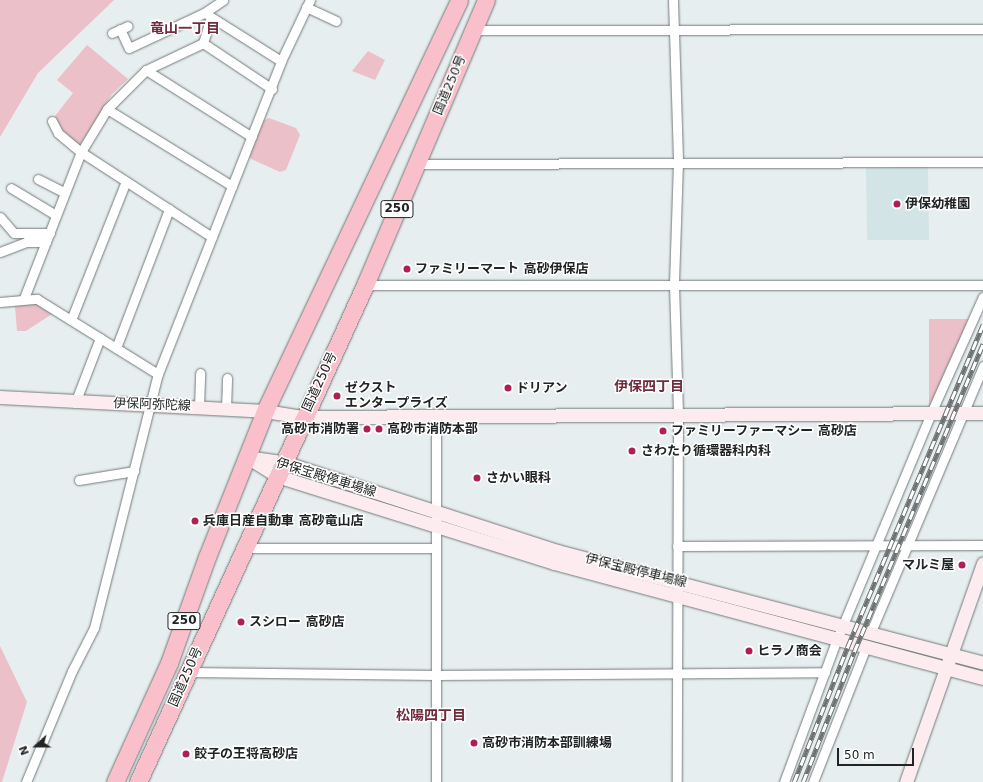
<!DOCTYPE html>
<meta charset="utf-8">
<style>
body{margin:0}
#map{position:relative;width:983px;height:782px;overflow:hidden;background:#e7eeef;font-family:"DejaVu Sans","Noto Sans JP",sans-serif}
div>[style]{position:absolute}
.built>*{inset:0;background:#d3e4e6}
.green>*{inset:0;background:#ebc0c8}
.roads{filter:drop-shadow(0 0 1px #737a7a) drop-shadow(0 0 1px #737a7a)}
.street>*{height:9px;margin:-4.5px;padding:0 4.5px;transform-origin:4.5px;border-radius:4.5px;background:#fff}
.secondary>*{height:13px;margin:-6.5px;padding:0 6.5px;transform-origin:6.5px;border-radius:6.5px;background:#fdecef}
.highway>*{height:17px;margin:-8.5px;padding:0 8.5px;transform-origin:8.5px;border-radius:8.5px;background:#f9bfca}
.rail>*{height:4.5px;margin-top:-2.25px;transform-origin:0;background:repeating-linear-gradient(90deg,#fff 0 9px,#6d7171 0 18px);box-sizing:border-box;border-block:1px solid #6d7171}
.dots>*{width:11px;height:11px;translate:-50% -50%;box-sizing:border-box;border:2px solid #fff;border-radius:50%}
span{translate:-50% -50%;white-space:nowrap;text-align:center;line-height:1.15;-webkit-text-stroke:3px #fff;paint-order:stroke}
.shield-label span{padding:1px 3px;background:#fff;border:1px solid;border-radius:3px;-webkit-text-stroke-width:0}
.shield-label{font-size:12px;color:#212424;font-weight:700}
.street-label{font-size:13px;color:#212424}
.poi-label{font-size:13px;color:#212424;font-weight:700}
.left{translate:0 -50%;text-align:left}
.right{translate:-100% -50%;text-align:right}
.neighbourhood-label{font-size:14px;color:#712b3e;font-weight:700}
.north{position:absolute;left:16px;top:726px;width:40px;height:40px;-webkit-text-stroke:3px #fff;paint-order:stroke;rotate:249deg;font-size:11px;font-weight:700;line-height:16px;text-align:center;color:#212424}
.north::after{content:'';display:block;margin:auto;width:14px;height:18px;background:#212424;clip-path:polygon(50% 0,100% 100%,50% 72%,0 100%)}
.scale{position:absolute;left:837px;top:748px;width:77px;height:18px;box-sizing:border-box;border:2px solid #212424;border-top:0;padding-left:5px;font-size:12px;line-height:14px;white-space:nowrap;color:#212424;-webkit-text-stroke:3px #fff;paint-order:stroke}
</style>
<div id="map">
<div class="built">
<div style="clip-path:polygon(928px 167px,929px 240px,867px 240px,866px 168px)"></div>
</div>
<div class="green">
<div style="clip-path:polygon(0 0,114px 0,38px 73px,0 137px)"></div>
<div style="clip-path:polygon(87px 45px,128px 79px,112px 94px,80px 145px,64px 133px,55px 116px,73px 93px,57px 80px)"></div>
<div style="clip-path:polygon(368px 51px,385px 60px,375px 80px,352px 71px)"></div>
<div style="clip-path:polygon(269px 118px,296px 128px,300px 135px,286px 170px,280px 172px,251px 159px,248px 153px,260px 122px)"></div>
<div style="clip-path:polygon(36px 303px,52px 314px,26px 331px,17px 331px,15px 306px)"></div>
<div style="clip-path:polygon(929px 319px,968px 319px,933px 407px,929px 406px)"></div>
<div style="clip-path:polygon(0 646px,27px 702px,2px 782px,0 782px)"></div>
</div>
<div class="roads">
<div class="street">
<div style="left:673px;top:0;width:162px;rotate:88.2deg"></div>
<div style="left:678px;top:162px;width:123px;rotate:91.9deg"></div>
<div style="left:674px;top:285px;width:130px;rotate:88.2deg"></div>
<div style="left:678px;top:415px;width:367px;rotate:90.2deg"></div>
<div style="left:306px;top:7px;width:33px;rotate:25deg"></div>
<div style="left:208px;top:15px;width:86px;rotate:32.2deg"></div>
<div style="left:120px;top:29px;width:21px;rotate:65deg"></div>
<div style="left:129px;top:48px;width:83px;rotate:-25deg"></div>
<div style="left:204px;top:13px;width:23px;rotate:-34deg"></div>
<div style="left:474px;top:30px;width:509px;rotate:-0.11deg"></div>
<div style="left:112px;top:33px;width:17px;rotate:-24deg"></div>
<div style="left:203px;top:43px;width:83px;rotate:33.7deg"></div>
<div style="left:146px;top:70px;width:125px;rotate:32.3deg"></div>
<div style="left:107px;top:109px;width:147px;rotate:31.6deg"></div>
<div style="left:52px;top:121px;width:13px;rotate:63deg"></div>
<div style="left:58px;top:133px;width:30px;rotate:40deg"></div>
<div style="left:81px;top:152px;width:156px;rotate:33deg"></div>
<div style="left:416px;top:164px;width:567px;rotate:-0.2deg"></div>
<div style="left:38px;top:179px;width:30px;rotate:27deg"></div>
<div style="left:11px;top:188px;width:52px;rotate:31deg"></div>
<div style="left:0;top:217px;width:21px;rotate:49deg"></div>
<div style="left:14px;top:233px;width:36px"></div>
<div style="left:0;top:252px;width:28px;rotate:-21deg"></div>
<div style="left:26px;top:242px;width:20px"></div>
<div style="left:365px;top:285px;width:618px"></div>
<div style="left:24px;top:298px;width:157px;rotate:-68.7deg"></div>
<div style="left:81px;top:152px;width:50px;rotate:-58.8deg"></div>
<div style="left:107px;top:109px;width:55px;rotate:-45deg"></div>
<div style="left:146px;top:70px;width:63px;rotate:-25.3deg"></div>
<div style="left:203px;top:43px;width:27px;rotate:-73deg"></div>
<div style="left:0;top:302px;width:37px;rotate:-5deg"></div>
<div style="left:37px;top:299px;width:142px;rotate:31.8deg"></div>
<div style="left:71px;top:320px;width:149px;rotate:-68.4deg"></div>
<div style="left:116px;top:348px;width:149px;rotate:-69.1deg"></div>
<div style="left:75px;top:403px;width:70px;rotate:-69deg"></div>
<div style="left:199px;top:407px;width:34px;rotate:-88deg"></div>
<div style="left:226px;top:409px;width:31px;rotate:-88deg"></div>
<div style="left:79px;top:480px;width:56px;rotate:-9.3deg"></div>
<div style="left:677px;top:546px;width:306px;rotate:-0.2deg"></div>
<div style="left:244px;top:548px;width:190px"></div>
<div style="left:870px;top:634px;width:291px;rotate:-67.1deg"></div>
<div style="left:189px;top:672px;width:247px;rotate:0.7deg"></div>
<div style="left:436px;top:675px;width:389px;rotate:-0.4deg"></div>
<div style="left:26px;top:782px;width:120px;rotate:-67.5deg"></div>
<div style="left:72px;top:671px;width:48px;rotate:-62.9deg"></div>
<div style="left:94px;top:628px;width:262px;rotate:-75.9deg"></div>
<div style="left:158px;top:374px;width:336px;rotate:-68.5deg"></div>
<div style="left:281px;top:61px;width:68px;rotate:-64.6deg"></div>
<div style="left:436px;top:782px;width:365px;rotate:-90deg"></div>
<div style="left:784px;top:782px;width:153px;rotate:-69.7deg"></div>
<div style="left:837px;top:639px;width:245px;rotate:-67.4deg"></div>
<div style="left:931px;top:413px;width:127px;rotate:-65.9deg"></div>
<div style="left:813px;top:782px;width:145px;rotate:-68.6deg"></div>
</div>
<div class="secondary">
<div style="left:0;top:397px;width:265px;rotate:3deg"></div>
<div style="left:265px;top:411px;width:39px;rotate:9deg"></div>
<div style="left:304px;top:417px;width:679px;rotate:-0.34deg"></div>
<div style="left:247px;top:457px;width:36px;rotate:32deg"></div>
<div style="left:277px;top:476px;width:290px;rotate:17.4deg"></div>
<div style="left:554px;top:563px;width:444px;rotate:15deg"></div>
<div style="left:253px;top:458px;width:30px;rotate:8deg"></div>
<div style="left:283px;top:462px;width:288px;rotate:18deg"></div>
<div style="left:557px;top:551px;width:440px;rotate:14.7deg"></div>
<div style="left:906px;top:782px;width:232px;rotate:-70.6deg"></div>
</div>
<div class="highway">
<div style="left:115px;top:782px;width:131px;rotate:-65.6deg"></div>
<div style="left:169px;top:663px;width:113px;rotate:-70.3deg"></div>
<div style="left:207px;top:557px;width:157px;rotate:-68.3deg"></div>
<div style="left:265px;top:411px;width:454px;rotate:-64.7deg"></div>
<div style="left:138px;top:782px;width:546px;rotate:-65.45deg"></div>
<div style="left:365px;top:285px;width:310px;rotate:-67deg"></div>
</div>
</div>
<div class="rail">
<div style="left:794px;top:782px;width:144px;rotate:-68.4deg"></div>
<div style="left:847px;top:648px;width:351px;rotate:-67.2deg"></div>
<div style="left:803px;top:782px;width:140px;rotate:-68.6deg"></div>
<div style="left:854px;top:652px;width:334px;rotate:-67.3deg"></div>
</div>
<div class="dots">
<div style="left:897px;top:204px;background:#af1f54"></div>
<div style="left:407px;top:269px;background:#af1f54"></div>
<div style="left:508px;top:388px;background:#af1f54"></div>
<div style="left:337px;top:396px;background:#af1f54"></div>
<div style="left:367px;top:429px;background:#af1f54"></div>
<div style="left:379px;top:429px;background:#af1f54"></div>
<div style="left:663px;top:431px;background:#af1f54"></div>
<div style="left:632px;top:451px;background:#af1f54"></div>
<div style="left:477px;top:478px;background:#af1f54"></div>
<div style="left:195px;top:521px;background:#af1f54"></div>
<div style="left:962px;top:565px;background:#af1f54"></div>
<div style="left:241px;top:622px;background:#af1f54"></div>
<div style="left:749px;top:651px;background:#af1f54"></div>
<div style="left:474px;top:743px;background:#af1f54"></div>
<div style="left:186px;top:754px;background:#af1f54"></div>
</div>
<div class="shield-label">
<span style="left:397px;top:209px">250</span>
<span style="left:184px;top:621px">250</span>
</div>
<div class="street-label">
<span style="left:450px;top:85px;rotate:-67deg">国道250号</span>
<span style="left:320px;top:382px;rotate:-65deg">国道250号</span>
<span style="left:152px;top:405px;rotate:2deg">伊保阿弥陀線</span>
<span style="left:326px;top:478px;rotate:17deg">伊保宝殿停車場線</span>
<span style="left:636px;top:571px;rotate:14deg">伊保宝殿停車場線</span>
<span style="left:186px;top:677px;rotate:-66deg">国道250号</span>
</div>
<div class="poi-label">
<span class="left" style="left:905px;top:204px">伊保幼稚園</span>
<span class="left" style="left:415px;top:269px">ファミリーマート 高砂伊保店</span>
<span class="left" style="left:516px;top:388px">ドリアン</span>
<span class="left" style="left:345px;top:396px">ゼクスト<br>エンタープライズ</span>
<span class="right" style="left:359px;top:429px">高砂市消防署</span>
<span class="left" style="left:387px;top:429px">高砂市消防本部</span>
<span class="left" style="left:671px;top:431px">ファミリーファーマシー 高砂店</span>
<span class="left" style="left:641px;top:451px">さわたり循環器科内科</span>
<span class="left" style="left:486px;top:478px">さかい眼科</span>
<span class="left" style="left:203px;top:521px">兵庫日産自動車 高砂竜山店</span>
<span class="right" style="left:954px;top:565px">マルミ屋</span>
<span class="left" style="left:249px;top:622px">スシロー 高砂店</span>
<span class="left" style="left:757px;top:651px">ヒラノ商会</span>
<span class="left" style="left:482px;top:743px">高砂市消防本部訓練場</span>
<span class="left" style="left:194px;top:754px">餃子の王将高砂店</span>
</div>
<div class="neighbourhood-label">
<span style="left:185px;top:28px">竜山一丁目</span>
<span style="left:649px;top:386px">伊保四丁目</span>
<span style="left:431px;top:715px">松陽四丁目</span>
</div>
<div class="north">N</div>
<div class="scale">50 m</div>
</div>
